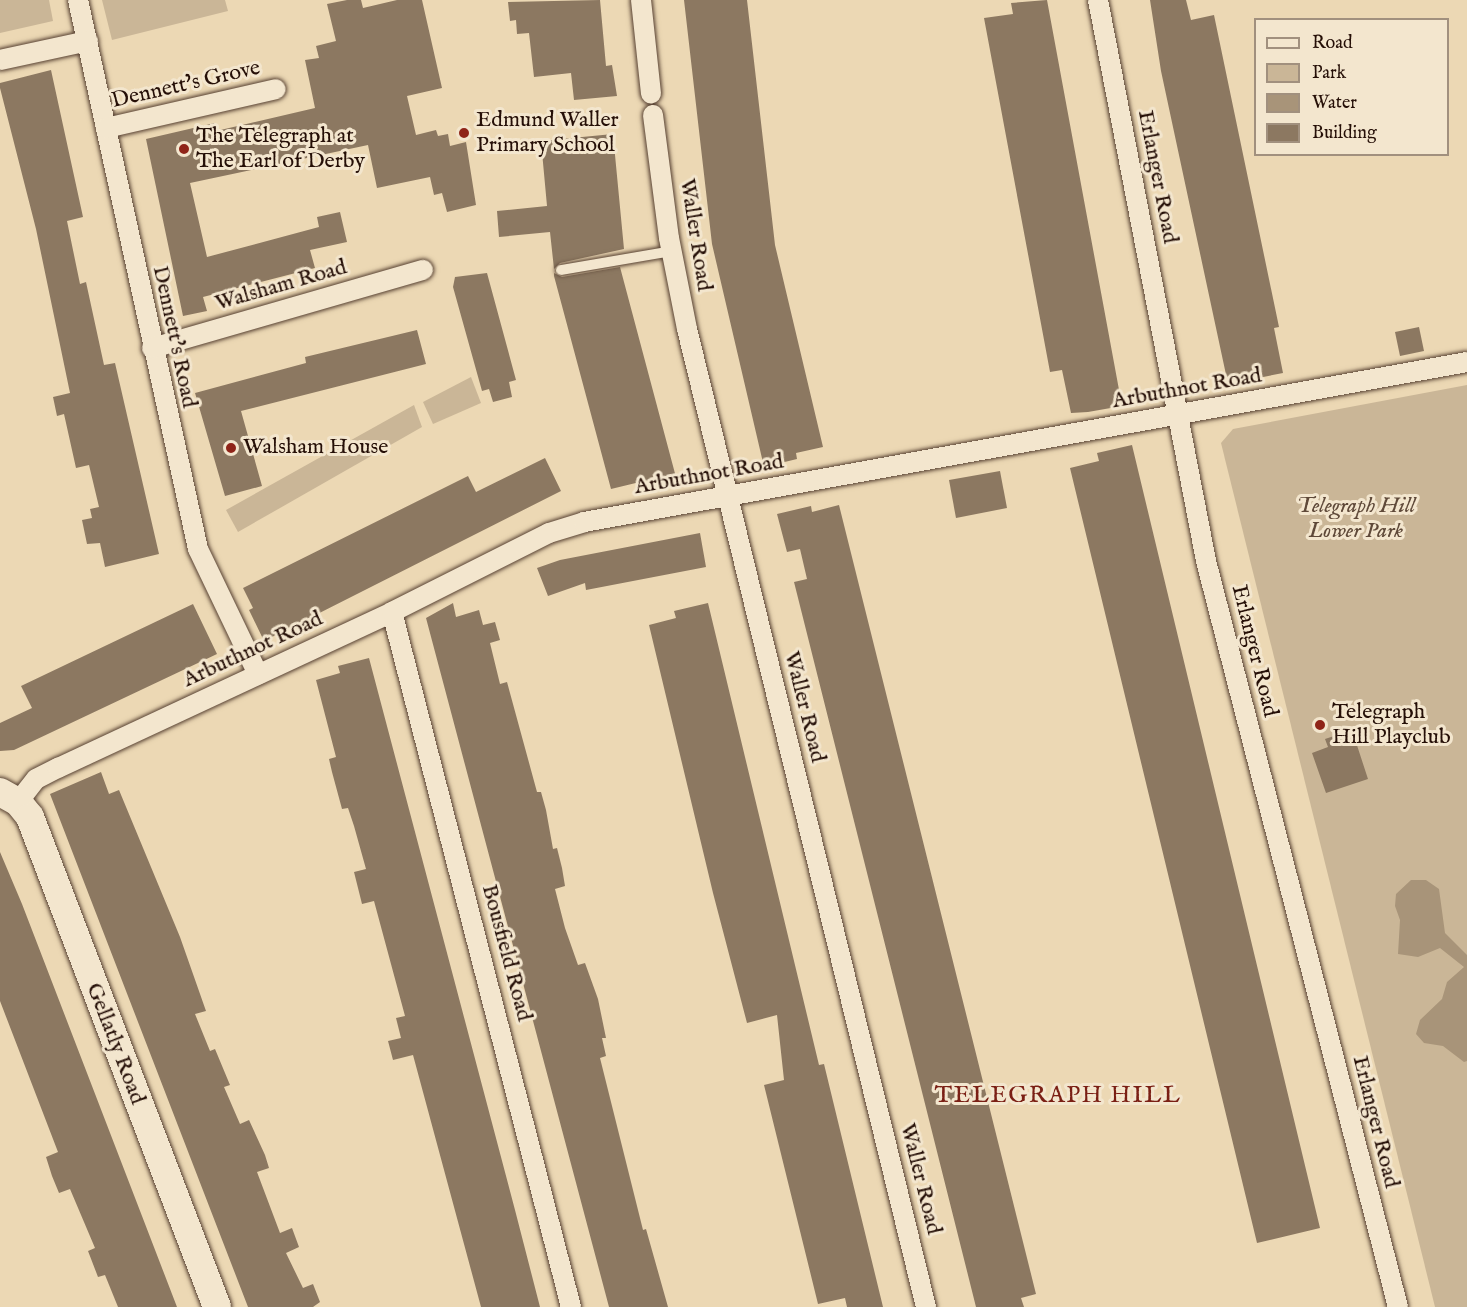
<!DOCTYPE html>
<style>
body{margin:0}
#map{position:relative;width:1467px;height:1307px;overflow:hidden;background:#ecd8b4;font-family:"IM FELL English",serif}
div>[style]{position:absolute}
.green>*{inset:0;background:#cab697}
.water>*{inset:0;background:#a89479}
.building>*{inset:0;background:#8c7861}
.roads{filter:drop-shadow(0 0 2px #574132) drop-shadow(0 0 2px #574132)}
.service>*{height:10px;margin:-5px;padding:0 5px;transform-origin:5px;border-radius:5px;background:#f3e6ce}
.minor>*{height:20px;margin:-10px;padding:0 10px;transform-origin:10px;border-radius:10px;background:#f3e6ce}
.secondary>*{height:28px;margin:-14px;padding:0 14px;transform-origin:14px;border-radius:14px;background:#f3e6ce}
.dots>*{width:16px;height:16px;translate:-50% -50%;box-sizing:border-box;border:3px solid #f3e6ce;border-radius:50%}
span{translate:-50% -50%;white-space:nowrap;text-align:center;line-height:1.15;-webkit-text-stroke:6px #f3e6ce;paint-order:stroke}
.street-label{font-size:22px;color:#250f07}
.poi-label{font-size:22px;color:#250f07}
.left{translate:0 -50%;text-align:left}
.park-label{font-size:22px;color:#5f4939;font-style:italic}
.neighbourhood-label{font-size:24px;color:#7a1f14;letter-spacing:1.5px}
.legend{position:absolute;left:1254px;top:18px;width:195px;height:138px;box-sizing:border-box;background:#f3e6ce;border:2px solid #a1907e;margin:0;padding:8px 10px;list-style:none;font-size:18px;color:#250f07}
.legend li{display:flex;align-items:center;gap:12px;height:30px}
.legend b{width:30px;border:2px solid #a1907e}
</style>
<div id="map">
<div class="green">
<div style="clip-path:polygon(0 0,49px 0,53px 21px,0 33px)"></div>
<div style="clip-path:polygon(102px 0,225px 0,228px 11px,112px 40px)"></div>
<div style="clip-path:polygon(471px 377px,481px 403px,433px 424px,423px 402px)"></div>
<div style="clip-path:polygon(1467px 385px,1467px 1307px,1435px 1307px,1221px 443px,1233px 429px)"></div>
<div style="clip-path:polygon(414px 405px,422px 427px,238px 532px,226px 510px)"></div>
</div>
<div class="water">
<div style="clip-path:polygon(1411px 880px,1426px 880px,1439px 889px,1445px 933px,1467px 955px,1467px 1061px,1464px 1062px,1443px 1046px,1424px 1043px,1416px 1034px,1420px 1020px,1442px 999px,1447px 982px,1464px 967px,1440px 948px,1418px 957px,1398px 954px,1400px 920px,1395px 906px,1396px 894px)"></div>
</div>
<div class="building">
<div style="clip-path:polygon(347px 0,361px 0,363px 8px,397px 0,422px 0,442px 88px,407px 96px,416px 135px,436px 130px,438px 136px,448px 134px,450px 146px,466px 142px,476px 205px,447px 212px,442px 193px,434px 195px,430px 177px,377px 188px,368px 145px,190px 183px,207px 257px,319px 227px,317px 217px,340px 212px,347px 242px,310px 250px,315px 268px,203px 297px,207px 311px,183px 316px,146px 139px,215px 123px,216px 131px,315px 108px,305px 60px,319px 58px,316px 46px,336px 41px,327px 4px)"></div>
<div style="clip-path:polygon(600px 0,606px 66px,612px 65px,617px 96px,574px 100px,571px 73px,534px 77px,529px 33px,517px 34px,516px 20px,510px 21px,508px 2px)"></div>
<div style="clip-path:polygon(684px 0,747px 0,775px 245px,823px 447px,796px 453px,797px 459px,764px 467px,712px 244px)"></div>
<div style="clip-path:polygon(1047px 0,1122px 406px,1088px 412px,1071px 413px,1062px 370px,1050px 372px,984px 18px,1013px 14px,1011px 3px)"></div>
<div style="clip-path:polygon(1150px 0,1186px 0,1191px 20px,1214px 15px,1279px 327px,1274px 328px,1283px 373px,1228px 384px,1161px 71px)"></div>
<div style="clip-path:polygon(51px 70px,83px 217px,67px 221px,80px 284px,86px 282px,104px 365px,115px 363px,159px 554px,105px 567px,100px 543px,87px 544px,82px 520px,92px 518px,90px 509px,99px 507px,89px 465px,76px 468px,64px 414px,57px 416px,53px 397px,70px 393px,36px 229px,0 88px,0 83px)"></div>
<div style="clip-path:polygon(613px 134px,624px 249px,560px 263px,554px 269px,550px 232px,499px 237px,497px 211px,547px 206px,541px 141px)"></div>
<div style="clip-path:polygon(620px 267px,677px 481px,646px 489px,644px 481px,611px 489px,554px 276px,554px 273px,562px 277px)"></div>
<div style="clip-path:polygon(487px 273px,516px 380px,509px 382px,512px 397px,493px 402px,489px 389px,482px 391px,453px 287px,455px 277px)"></div>
<div style="clip-path:polygon(1419px 327px,1424px 351px,1400px 356px,1395px 332px)"></div>
<div style="clip-path:polygon(417px 330px,426px 364px,241px 411px,262px 486px,225px 496px,195px 393px,306px 363px,305px 357px)"></div>
<div style="clip-path:polygon(1132px 445px,1320px 1228px,1257px 1243px,1070px 468px,1099px 461px,1097px 453px)"></div>
<div style="clip-path:polygon(545px 458px,561px 491px,264px 641px,249px 610px,253px 608px,243px 588px,468px 476px,476px 492px)"></div>
<div style="clip-path:polygon(1000px 471px,1007px 508px,956px 518px,949px 480px)"></div>
<div style="clip-path:polygon(839px 505px,1036px 1294px,1021px 1298px,1024px 1307px,976px 1307px,794px 582px,807px 579px,800px 549px,787px 552px,777px 514px,811px 506px,812px 512px)"></div>
<div style="clip-path:polygon(700px 533px,706px 567px,586px 590px,585px 583px,548px 596px,537px 568px,560px 560px)"></div>
<div style="clip-path:polygon(453px 603px,456px 617px,479px 610px,483px 625px,495px 622px,500px 640px,490px 643px,500px 684px,507px 682px,537px 792px,541px 792px,546px 810px,553px 849px,557px 848px,562px 868px,565px 886px,555px 889px,565px 928px,578px 965px,585px 963px,598px 999px,606px 1038px,602px 1038px,606px 1056px,600px 1058px,643px 1230px,646px 1229px,668px 1307px,609px 1307px,426px 618px)"></div>
<div style="clip-path:polygon(708px 603px,819px 1065px,824px 1064px,883px 1307px,847px 1307px,845px 1298px,818px 1304px,764px 1085px,784px 1080px,777px 1015px,747px 1023px,713px 893px,649px 625px,676px 618px,674px 611px)"></div>
<div style="clip-path:polygon(193px 604px,217px 654px,14px 750px,0 751px,0 723px,32px 708px,21px 686px)"></div>
<div style="clip-path:polygon(369px 658px,515px 1210px,540px 1307px,481px 1307px,413px 1055px,393px 1060px,388px 1041px,401px 1038px,396px 1018px,405px 1016px,374px 901px,362px 904px,354px 872px,366px 869px,354px 826px,348px 808px,342px 809px,332px 772px,329px 759px,336px 757px,316px 680px,340px 673px,338px 666px)"></div>
<div style="clip-path:polygon(1352px 730px,1368px 779px,1326px 793px,1312px 753px,1328px 747px,1325px 739px)"></div>
<div style="clip-path:polygon(101px 772px,109px 794px,119px 790px,180px 937px,206px 1011px,195px 1014px,210px 1051px,215px 1049px,230px 1085px,224px 1087px,240px 1124px,249px 1120px,265px 1155px,269px 1168px,257px 1172px,280px 1233px,292px 1228px,299px 1247px,286px 1253px,303px 1288px,313px 1284px,320px 1302px,313px 1307px,248px 1307px,50px 794px)"></div>
<div style="clip-path:polygon(0 852px,22px 904px,177px 1307px,118px 1307px,105px 1275px,98px 1277px,88px 1251px,95px 1248px,70px 1189px,59px 1193px,52px 1176px,46px 1157px,58px 1152px,0 1001px)"></div>
</div>
<div class="roads">
<div class="service">
<div style="left:561px;top:270px;width:113px;rotate:-9.7deg"></div>
</div>
<div class="minor">
<div style="left:78px;top:0;width:562px;rotate:77.67deg"></div>
<div style="left:198px;top:549px;width:139px;rotate:64.4deg"></div>
<div style="left:641px;top:0;width:94px;rotate:83.9deg"></div>
<div style="left:1098px;top:0;width:571px;rotate:79.1deg"></div>
<div style="left:1206px;top:561px;width:770px;rotate:75.57deg"></div>
<div style="left:0;top:60px;width:90px;rotate:-12.2deg"></div>
<div style="left:653px;top:115px;width:124px;rotate:82.6deg"></div>
<div style="left:669px;top:238px;width:93px;rotate:78.8deg"></div>
<div style="left:687px;top:329px;width:1007px;rotate:76.27deg"></div>
<div style="left:106px;top:128px;width:174px;rotate:-12.9deg"></div>
<div style="left:152px;top:348px;width:282px;rotate:-16.1deg"></div>
<div style="left:392px;top:612px;width:718px;rotate:75.56deg"></div>
<div style="left:18px;top:802px;width:29px;rotate:-52deg"></div>
<div style="left:36px;top:779px;width:25px;rotate:-27deg"></div>
<div style="left:58px;top:768px;width:369px;rotate:-25deg"></div>
<div style="left:392px;top:612px;width:176px;rotate:-26.7deg"></div>
<div style="left:549px;top:533px;width:37px;rotate:-17deg"></div>
<div style="left:584px;top:522px;width:897px;rotate:-10.27deg"></div>
</div>
<div class="secondary">
<div style="left:0;top:792px;width:21px;rotate:29deg"></div>
<div style="left:18px;top:802px;width:19px;rotate:51deg"></div>
<div style="left:30px;top:817px;width:524px;rotate:69.11deg"></div>
</div>
</div>
<div class="dots">
<div style="left:464px;top:133px;background:#8f2418"></div>
<div style="left:184px;top:149px;background:#8f2418"></div>
<div style="left:231px;top:448px;background:#8f2418"></div>
<div style="left:1320px;top:725px;background:#8f2418"></div>
</div>
<div class="street-label">
<span style="left:186px;top:85px;rotate:-13deg">Dennett's Grove</span>
<span style="left:1157px;top:177px;rotate:79deg">Erlanger Road</span>
<span style="left:695px;top:235px;rotate:81deg">Waller Road</span>
<span style="left:281px;top:286px;rotate:-16deg">Walsham Road</span>
<span style="left:174px;top:337px;rotate:78deg">Dennett's Road</span>
<span style="left:1187px;top:389px;rotate:-10deg">Arbuthnot Road</span>
<span style="left:709px;top:475px;rotate:-10deg">Arbuthnot Road</span>
<span style="left:253px;top:650px;rotate:-25deg">Arbuthnot Road</span>
<span style="left:1254px;top:651px;rotate:76deg">Erlanger Road</span>
<span style="left:804px;top:707px;rotate:76deg">Waller Road</span>
<span style="left:506px;top:953px;rotate:75deg">Bousfield Road</span>
<span style="left:115px;top:1044px;rotate:69deg">Gellatly Road</span>
<span style="left:1375px;top:1122px;rotate:76deg">Erlanger Road</span>
<span style="left:920px;top:1179px;rotate:76deg">Waller Road</span>
</div>
<div class="poi-label">
<span class="left" style="left:476px;top:133px">Edmund Waller<br>Primary School</span>
<span class="left" style="left:196px;top:149px">The Telegraph at<br>The Earl of Derby</span>
<span class="left" style="left:243px;top:448px">Walsham House</span>
<span class="left" style="left:1332px;top:725px">Telegraph<br>Hill Playclub</span>
</div>
<div class="park-label">
<span style="left:1356px;top:519px">Telegraph Hill<br>Lower Park</span>
</div>
<div class="neighbourhood-label">
<span style="left:1058px;top:1096px">TELEGRAPH HILL</span>
</div>
<ul class="legend">
<li><b style="height:8px;background:#f3e6ce"></b>Road</li>
<li><b style="height:16px;background:#cab697"></b>Park</li>
<li><b style="height:16px;background:#a89479"></b>Water</li>
<li><b style="height:16px;background:#8c7861"></b>Building</li>
</ul>
</div>
